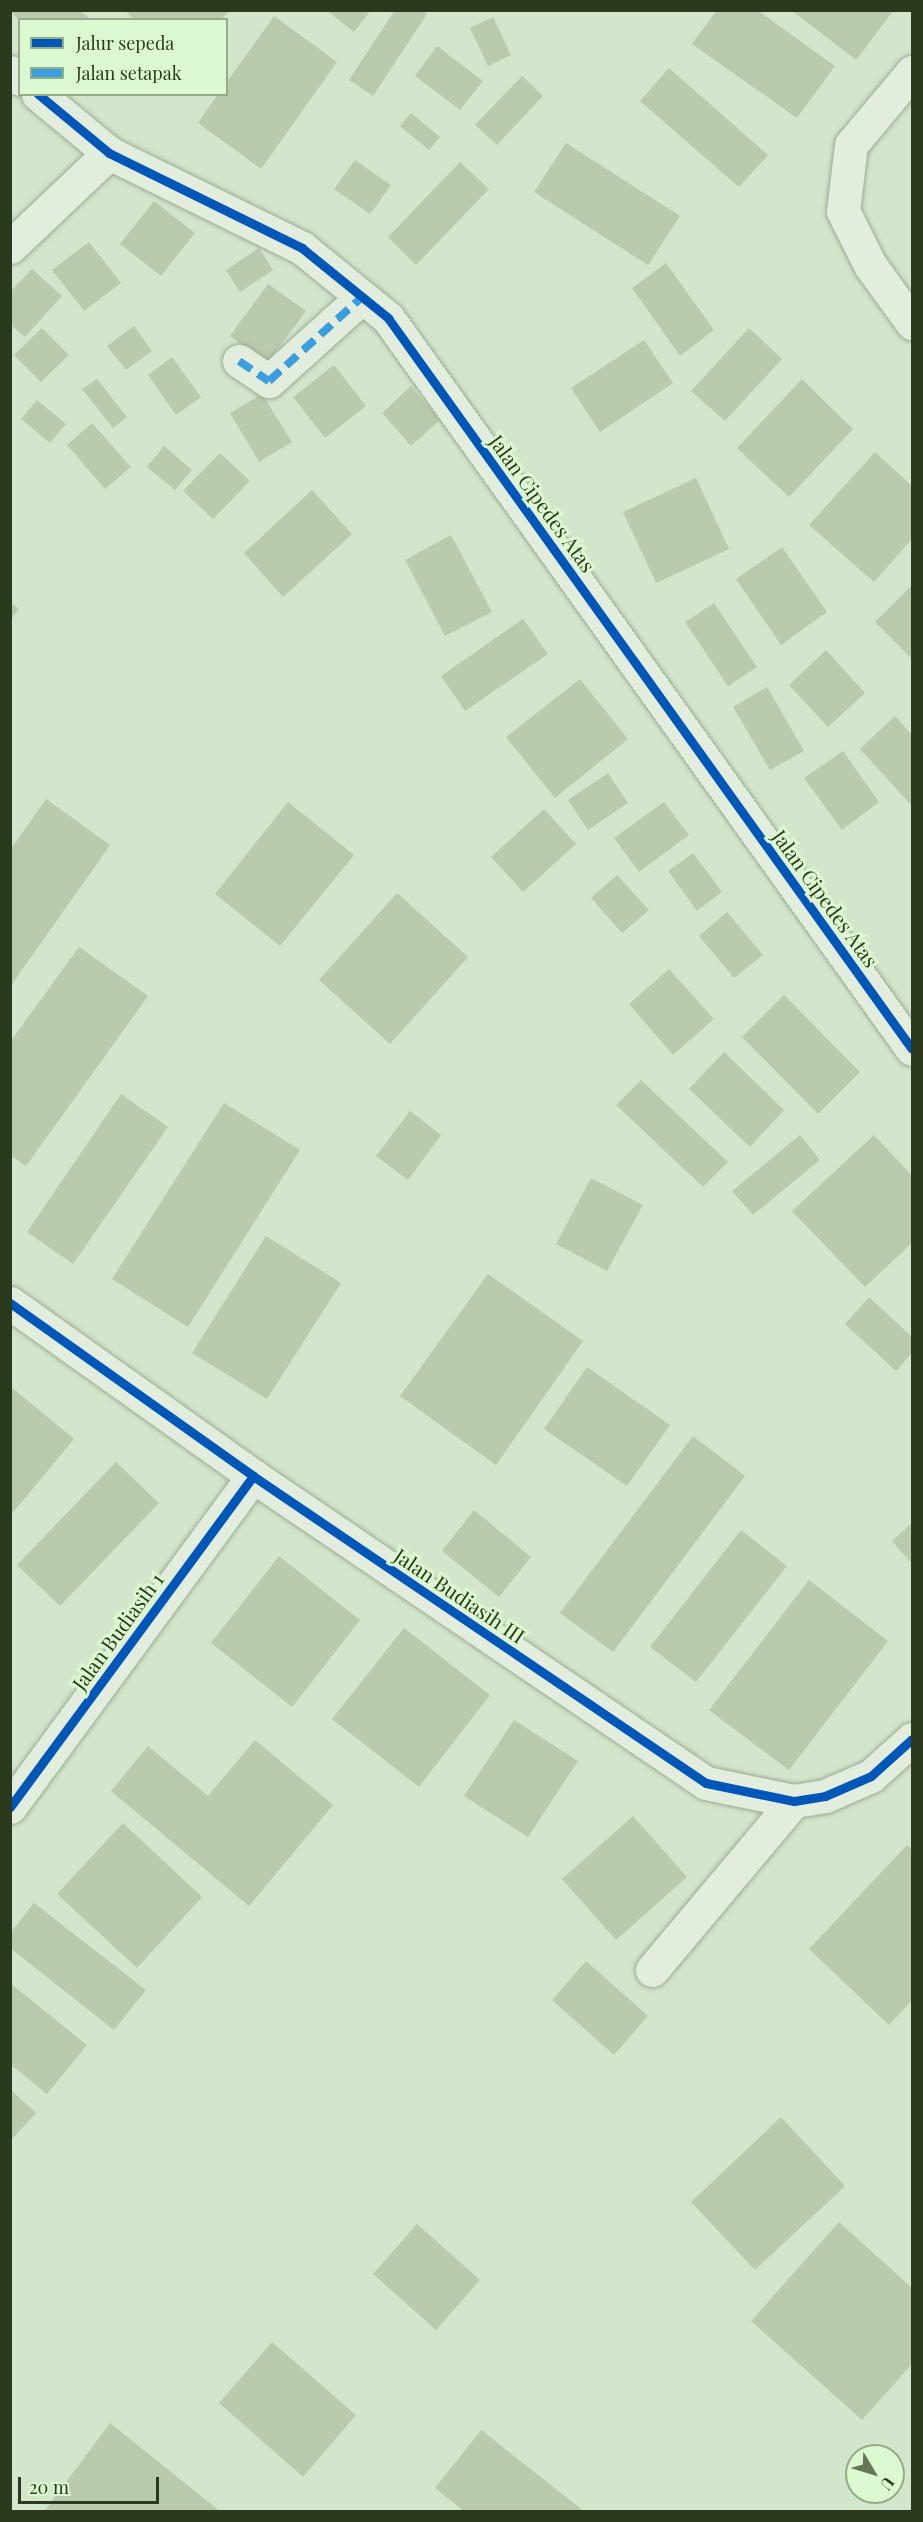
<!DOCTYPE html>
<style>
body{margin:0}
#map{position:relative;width:923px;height:2522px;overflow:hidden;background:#d3e6cb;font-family:"Playfair Display",serif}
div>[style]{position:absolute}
.building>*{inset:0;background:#bacaac}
.roads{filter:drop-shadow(0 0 2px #9dab95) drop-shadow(0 0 2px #9dab95)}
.minor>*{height:33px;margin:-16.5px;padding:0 16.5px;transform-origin:16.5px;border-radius:16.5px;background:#e2edde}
.tertiary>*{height:33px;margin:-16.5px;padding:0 16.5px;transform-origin:16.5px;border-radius:16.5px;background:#e2edde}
.quiet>*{height:8px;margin-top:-4px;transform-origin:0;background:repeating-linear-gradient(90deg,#3d9edf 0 15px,transparent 0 23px)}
.cycleway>*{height:9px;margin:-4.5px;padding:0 4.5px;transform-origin:4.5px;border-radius:4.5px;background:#0057b8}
span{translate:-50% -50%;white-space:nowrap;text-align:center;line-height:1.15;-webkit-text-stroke:6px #dbf8d0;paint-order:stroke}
.street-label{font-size:20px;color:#2b3a1c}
.frame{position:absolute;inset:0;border:12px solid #2b3a1c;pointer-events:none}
.legend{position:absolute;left:18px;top:18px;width:210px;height:78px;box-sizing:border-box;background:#dbf8d0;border:2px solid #95ac88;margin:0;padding:8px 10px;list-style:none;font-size:18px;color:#2b3a1c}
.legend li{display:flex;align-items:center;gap:12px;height:30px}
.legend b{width:30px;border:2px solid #95ac88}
.north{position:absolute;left:845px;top:2444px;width:60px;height:60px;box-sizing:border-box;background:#dbf8d0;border:2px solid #95ac88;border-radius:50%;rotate:128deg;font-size:16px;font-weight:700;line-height:24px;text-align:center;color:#2b3a1c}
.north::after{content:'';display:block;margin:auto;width:21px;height:27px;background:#667659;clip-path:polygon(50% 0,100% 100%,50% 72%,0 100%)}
.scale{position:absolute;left:18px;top:2477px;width:141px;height:27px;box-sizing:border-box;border:3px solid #2b3a1c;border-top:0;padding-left:8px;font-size:18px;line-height:21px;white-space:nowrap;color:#2b3a1c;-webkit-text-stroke:4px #dbf8d0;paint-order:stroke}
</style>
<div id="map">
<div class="building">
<div style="clip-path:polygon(10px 10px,79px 10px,89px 18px,20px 22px)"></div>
<div style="clip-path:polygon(125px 10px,230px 10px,221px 20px,134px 20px)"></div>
<div style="clip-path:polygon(326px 10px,371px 10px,354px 32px)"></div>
<div style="clip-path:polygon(395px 10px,421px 10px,427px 14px,373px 96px,349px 80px)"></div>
<div style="clip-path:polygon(717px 10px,757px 10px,835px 66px,797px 118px,692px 44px)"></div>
<div style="clip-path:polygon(791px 10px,894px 10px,856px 60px)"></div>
<div style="clip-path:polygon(274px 16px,337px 62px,261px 169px,198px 123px,218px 94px,226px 94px,226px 83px)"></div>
<div style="clip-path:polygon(493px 17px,511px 55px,488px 66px,470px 28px)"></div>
<div style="clip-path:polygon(437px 46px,483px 81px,460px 110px,415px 76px)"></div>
<div style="clip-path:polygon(669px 68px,768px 155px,739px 187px,640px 101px)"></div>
<div style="clip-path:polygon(522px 76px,543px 96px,497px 145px,475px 125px)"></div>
<div style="clip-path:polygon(411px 113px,440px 137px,429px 150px,400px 126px)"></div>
<div style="clip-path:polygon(566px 143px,680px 216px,648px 265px,534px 192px)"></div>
<div style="clip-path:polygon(355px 160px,391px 185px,370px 214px,334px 189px)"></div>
<div style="clip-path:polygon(460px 162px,489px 189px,416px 265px,388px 237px)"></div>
<div style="clip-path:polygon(154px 201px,195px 233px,161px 276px,120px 244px)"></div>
<div style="clip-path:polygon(89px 242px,121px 283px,84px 311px,52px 270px)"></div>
<div style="clip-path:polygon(259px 248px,273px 270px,240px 292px,226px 270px)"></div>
<div style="clip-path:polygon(666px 263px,714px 330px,680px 356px,632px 288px)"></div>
<div style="clip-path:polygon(32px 269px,62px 296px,25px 337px,10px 324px,10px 292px)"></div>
<div style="clip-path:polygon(268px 284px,306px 311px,267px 363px,230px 336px)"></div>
<div style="clip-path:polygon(134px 326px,152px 351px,126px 370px,107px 346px)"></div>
<div style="clip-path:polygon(42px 328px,69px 355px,41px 382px,14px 355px)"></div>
<div style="clip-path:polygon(749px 328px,782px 359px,725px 421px,691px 391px)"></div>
<div style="clip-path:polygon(644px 340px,673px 383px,600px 432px,571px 388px)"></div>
<div style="clip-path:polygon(172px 357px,201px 397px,176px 415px,148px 375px)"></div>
<div style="clip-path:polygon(334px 365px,366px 406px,325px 438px,293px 397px)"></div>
<div style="clip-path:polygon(97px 379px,127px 417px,113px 428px,82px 389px)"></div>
<div style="clip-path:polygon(802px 379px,853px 429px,789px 497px,737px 448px)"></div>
<div style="clip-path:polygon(411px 386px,440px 420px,411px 446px,382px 413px)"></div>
<div style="clip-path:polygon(262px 394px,292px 442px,259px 462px,230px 413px)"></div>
<div style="clip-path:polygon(37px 400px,66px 424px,50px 443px,21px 419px)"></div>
<div style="clip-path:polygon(92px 423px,131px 467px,105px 489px,67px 445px)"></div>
<div style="clip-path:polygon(164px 446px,192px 470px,175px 490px,147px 467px)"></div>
<div style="clip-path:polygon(875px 452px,912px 486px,912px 539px,874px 582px,809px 525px)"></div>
<div style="clip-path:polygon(220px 453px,250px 481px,213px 519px,183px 491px)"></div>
<div style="clip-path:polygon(696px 478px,729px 549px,656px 583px,623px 512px)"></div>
<div style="clip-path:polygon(312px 490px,352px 534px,283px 597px,244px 553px)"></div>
<div style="clip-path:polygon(451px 535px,492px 612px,445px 636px,405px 560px)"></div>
<div style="clip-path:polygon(782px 547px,827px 612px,781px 645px,736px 579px)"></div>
<div style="clip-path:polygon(912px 585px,912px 659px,875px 622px)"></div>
<div style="clip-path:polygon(10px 602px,19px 609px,10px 620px)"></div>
<div style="clip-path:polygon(714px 603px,757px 667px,728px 686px,685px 622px)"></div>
<div style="clip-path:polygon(523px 619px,548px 654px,465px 711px,441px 676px)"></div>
<div style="clip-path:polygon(826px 650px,865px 693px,828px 727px,789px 685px)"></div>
<div style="clip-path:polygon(580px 679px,628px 739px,555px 798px,506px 737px)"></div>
<div style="clip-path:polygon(767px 687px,804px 751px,770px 770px,733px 707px)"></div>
<div style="clip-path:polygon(895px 716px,912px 735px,912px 806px,860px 749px)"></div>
<div style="clip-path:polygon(843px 751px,879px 802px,842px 830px,804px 778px)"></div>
<div style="clip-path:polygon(608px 773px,628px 803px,588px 830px,568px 800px)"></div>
<div style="clip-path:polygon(46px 799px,110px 845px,10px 987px,10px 850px)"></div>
<div style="clip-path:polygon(288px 802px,354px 855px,280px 946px,215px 894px)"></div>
<div style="clip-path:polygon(664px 802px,689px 835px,639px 872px,614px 838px)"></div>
<div style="clip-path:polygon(544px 809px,576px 844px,523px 892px,491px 857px)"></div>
<div style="clip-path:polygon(693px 853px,722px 892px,697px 911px,668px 871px)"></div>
<div style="clip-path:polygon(617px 875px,649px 910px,622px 933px,591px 898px)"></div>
<div style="clip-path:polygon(397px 893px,468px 957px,390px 1044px,319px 980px)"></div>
<div style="clip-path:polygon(727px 912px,763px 955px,734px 978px,699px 936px)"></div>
<div style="clip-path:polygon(79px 947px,148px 996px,26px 1166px,10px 1155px,10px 1042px)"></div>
<div style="clip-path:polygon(669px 969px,714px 1019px,673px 1055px,629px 1004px)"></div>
<div style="clip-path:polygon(784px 995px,860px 1072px,818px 1114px,742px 1037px)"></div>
<div style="clip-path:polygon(724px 1052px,784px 1110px,750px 1147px,689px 1089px)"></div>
<div style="clip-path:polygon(641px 1080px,728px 1162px,703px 1187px,616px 1105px)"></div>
<div style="clip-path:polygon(121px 1094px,168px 1127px,73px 1264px,27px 1232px)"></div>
<div style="clip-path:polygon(224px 1103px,300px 1150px,188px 1327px,112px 1279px)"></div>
<div style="clip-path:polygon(410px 1111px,441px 1135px,408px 1180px,376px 1156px)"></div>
<div style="clip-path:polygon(800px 1135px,820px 1160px,753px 1215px,732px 1191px)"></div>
<div style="clip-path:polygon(874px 1135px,912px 1176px,912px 1243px,865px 1287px,792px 1211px)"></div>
<div style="clip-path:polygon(591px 1178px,643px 1205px,607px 1271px,556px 1244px)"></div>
<div style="clip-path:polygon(266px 1236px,341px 1283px,267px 1399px,192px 1353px)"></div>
<div style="clip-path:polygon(488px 1274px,583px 1341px,496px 1465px,400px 1396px)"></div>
<div style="clip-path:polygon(869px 1297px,912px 1337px,912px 1353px,896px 1371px,845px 1324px)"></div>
<div style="clip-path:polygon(587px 1367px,670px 1425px,627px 1486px,544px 1429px)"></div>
<div style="clip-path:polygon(10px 1386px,74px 1439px,10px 1516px)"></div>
<div style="clip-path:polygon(693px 1436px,745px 1476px,613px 1652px,560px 1613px)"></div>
<div style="clip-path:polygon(116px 1462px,159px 1503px,60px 1606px,17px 1565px)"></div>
<div style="clip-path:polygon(474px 1510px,531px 1557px,499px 1597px,442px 1551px)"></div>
<div style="clip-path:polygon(912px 1523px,912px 1564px,892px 1541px)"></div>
<div style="clip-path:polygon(741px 1530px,787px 1566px,696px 1682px,650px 1647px)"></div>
<div style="clip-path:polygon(279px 1556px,360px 1620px,292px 1707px,211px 1643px)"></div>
<div style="clip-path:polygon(809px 1580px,888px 1641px,789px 1770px,709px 1710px)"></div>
<div style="clip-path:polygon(404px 1628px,490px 1695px,419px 1787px,332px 1719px)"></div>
<div style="clip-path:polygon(514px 1720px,578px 1761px,528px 1837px,464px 1796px)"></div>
<div style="clip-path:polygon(255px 1740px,333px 1805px,249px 1906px,111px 1791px,148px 1746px,208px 1796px)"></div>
<div style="clip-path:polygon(633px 1816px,687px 1877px,616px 1940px,562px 1879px)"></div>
<div style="clip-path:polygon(123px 1823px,202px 1897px,137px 1968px,57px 1894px)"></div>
<div style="clip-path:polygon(907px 1845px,912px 1850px,912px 2000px,889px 2025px,809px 1949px)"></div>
<div style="clip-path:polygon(34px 1903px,146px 1990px,114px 2030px,10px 1948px,10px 1933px)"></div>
<div style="clip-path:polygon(586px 1961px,648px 2016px,614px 2055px,552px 2000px)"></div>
<div style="clip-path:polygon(10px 1983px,87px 2045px,47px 2094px,10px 2064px)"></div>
<div style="clip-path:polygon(10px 2089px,36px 2113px,10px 2141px)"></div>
<div style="clip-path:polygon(781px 2117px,845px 2186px,755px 2270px,691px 2202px)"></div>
<div style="clip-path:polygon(839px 2222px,912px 2288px,912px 2364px,862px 2420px,751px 2321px)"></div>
<div style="clip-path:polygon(417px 2224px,480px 2280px,436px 2330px,373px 2274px)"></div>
<div style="clip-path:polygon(272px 2342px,356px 2415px,303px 2477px,219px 2403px)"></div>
<div style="clip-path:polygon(110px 2423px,221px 2512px,44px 2512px)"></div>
<div style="clip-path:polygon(481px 2430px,585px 2512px,465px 2512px,435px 2488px)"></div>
</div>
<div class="roads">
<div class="minor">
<div style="left:912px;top:72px;width:95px;rotate:129.9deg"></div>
<div style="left:851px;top:145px;width:66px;rotate:96.9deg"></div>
<div style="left:843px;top:211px;width:60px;rotate:63.4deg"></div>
<div style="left:870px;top:265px;width:72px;rotate:54.1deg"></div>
<div style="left:10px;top:247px;width:137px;rotate:-43.5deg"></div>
<div style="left:239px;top:361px;width:36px;rotate:34deg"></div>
<div style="left:269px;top:381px;width:125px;rotate:-42.1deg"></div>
<div style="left:10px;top:1303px;width:298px;rotate:35.4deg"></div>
<div style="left:253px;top:1476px;width:547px;rotate:34.13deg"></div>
<div style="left:706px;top:1783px;width:90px;rotate:11.6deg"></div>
<div style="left:794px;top:1801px;width:31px;rotate:-9deg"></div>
<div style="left:825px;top:1796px;width:50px;rotate:-23.5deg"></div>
<div style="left:871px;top:1776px;width:55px;rotate:-42.1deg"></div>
<div style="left:10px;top:1807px;width:411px;rotate:-53.7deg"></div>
<div style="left:652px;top:1970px;width:221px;rotate:-50deg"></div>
</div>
<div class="tertiary">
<div style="left:10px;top:72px;width:12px;rotate:35deg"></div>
<div style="left:38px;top:94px;width:92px;rotate:39.7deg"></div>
<div style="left:109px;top:153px;width:215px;rotate:26.2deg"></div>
<div style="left:302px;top:248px;width:111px;rotate:39.1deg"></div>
<div style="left:388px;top:318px;width:899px;rotate:54.37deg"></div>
</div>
</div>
<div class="quiet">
<div style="left:239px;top:361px;width:36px;rotate:34deg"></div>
<div style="left:269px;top:381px;width:125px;rotate:-42.1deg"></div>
</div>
<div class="cycleway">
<div style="left:38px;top:94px;width:92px;rotate:39.7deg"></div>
<div style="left:109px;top:153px;width:215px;rotate:26.2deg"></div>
<div style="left:302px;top:248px;width:111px;rotate:39.1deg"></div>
<div style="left:388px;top:318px;width:899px;rotate:54.37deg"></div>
<div style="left:10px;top:1303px;width:298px;rotate:35.4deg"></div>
<div style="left:253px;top:1476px;width:547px;rotate:34.13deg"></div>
<div style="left:706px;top:1783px;width:90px;rotate:11.6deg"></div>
<div style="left:794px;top:1801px;width:31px;rotate:-9deg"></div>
<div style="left:825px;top:1796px;width:50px;rotate:-23.5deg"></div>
<div style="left:871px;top:1776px;width:55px;rotate:-42.1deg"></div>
<div style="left:10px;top:1807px;width:411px;rotate:-53.7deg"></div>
</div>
<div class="street-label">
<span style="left:543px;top:503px;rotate:54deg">Jalan Cipedes Atas</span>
<span style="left:826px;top:898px;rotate:54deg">Jalan Cipedes Atas</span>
<span style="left:460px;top:1595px;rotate:34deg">Jalan Budiasih III</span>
<span style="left:117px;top:1631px;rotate:-54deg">Jalan Budiasih 1</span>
</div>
<div class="frame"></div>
<ul class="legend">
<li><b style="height:8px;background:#0057b8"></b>Jalur sepeda</li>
<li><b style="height:8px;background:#3d9edf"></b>Jalan setapak</li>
</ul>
<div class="north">U</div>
<div class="scale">20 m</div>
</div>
